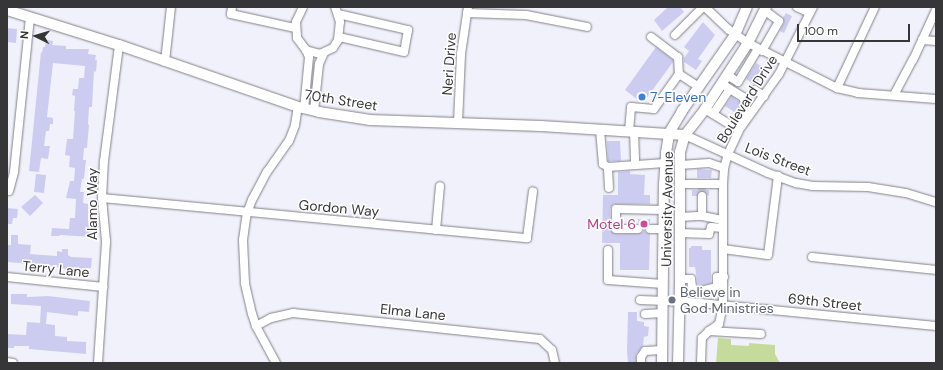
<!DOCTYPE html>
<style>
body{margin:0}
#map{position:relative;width:943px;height:370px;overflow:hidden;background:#f1f1fb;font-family:"DM Sans",sans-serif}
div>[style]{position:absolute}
.green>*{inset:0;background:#c5db9c}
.building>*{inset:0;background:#ccccf1}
.minor-tunnel>*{height:8px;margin-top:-4px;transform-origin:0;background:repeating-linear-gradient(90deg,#ccccd4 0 8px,transparent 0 12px)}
.roads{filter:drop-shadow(0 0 1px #808088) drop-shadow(0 0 1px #808088)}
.minor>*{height:8px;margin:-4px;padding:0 4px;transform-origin:4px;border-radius:4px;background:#fff}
.major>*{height:10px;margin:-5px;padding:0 5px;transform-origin:5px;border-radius:5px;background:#fff}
.dots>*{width:11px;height:11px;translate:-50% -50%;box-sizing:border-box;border:2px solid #fff;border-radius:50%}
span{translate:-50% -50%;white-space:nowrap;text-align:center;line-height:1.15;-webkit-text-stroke:3px #fff;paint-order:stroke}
.street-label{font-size:14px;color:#363639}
.shop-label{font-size:14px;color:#366cbe}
.left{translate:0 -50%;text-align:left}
.hotel-label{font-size:14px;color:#b23c85}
.right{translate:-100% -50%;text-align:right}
.worship-label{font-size:14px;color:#5b616d}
.frame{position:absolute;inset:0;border:8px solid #363639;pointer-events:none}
.north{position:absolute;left:16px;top:16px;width:40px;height:40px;-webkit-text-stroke:3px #fff;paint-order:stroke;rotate:275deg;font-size:11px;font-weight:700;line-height:16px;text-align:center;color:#363639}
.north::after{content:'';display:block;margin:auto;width:14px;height:18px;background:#363639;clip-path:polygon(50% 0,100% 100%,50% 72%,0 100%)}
.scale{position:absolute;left:797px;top:24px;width:113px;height:18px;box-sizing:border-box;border:2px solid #363639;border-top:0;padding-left:5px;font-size:12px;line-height:14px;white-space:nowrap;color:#363639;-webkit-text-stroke:3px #fff;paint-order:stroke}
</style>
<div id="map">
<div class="green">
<div style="clip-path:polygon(718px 338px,731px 339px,731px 345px,749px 346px,749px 343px,775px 345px,775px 354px,780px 363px,716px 363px)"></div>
</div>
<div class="building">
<div style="clip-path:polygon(668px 7px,680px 7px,684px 12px,662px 31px,654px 20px)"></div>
<div style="clip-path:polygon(786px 13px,792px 16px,784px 33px,780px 31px,784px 23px,783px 18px)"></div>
<div style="clip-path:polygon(703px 22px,715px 35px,698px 59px,702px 61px,696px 70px,684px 62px,684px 58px,689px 51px,684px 47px)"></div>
<div style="clip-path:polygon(7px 28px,17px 29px,16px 43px,7px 42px)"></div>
<div style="clip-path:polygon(46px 40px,53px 41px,52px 45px,66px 46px,66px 49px,89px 49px,88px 54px,96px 55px,95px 60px,97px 60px,96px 72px,94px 71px,92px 107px,89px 107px,88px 124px,89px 125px,87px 148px,84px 148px,83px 160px,86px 160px,84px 179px,82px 179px,80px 192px,84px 192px,83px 203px,88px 204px,88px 223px,93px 223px,92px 237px,60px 235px,59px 236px,51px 236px,52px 228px,69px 229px,70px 218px,75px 218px,76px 199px,66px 198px,70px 181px,74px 181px,75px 168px,69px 167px,70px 156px,65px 155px,67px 139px,73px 139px,75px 111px,74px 111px,75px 96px,72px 95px,73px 89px,78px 89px,79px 78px,84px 78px,85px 66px,53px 63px,47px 117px,53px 118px,53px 124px,50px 124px,49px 131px,46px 131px,44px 146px,50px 146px,48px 159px,41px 158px,39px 172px,29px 171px,41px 52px,42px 53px,43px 47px,45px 47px)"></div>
<div style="clip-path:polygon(656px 47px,673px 60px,673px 62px,643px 103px,641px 102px,625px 90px)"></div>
<div style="clip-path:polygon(756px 63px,766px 69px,755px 85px,746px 79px)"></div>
<div style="clip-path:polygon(732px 96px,738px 101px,740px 104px,740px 107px,736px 113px,725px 106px)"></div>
<div style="clip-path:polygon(607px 141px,620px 141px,621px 161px,608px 161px)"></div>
<div style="clip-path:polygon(697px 169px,712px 170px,711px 178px,697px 178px)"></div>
<div style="clip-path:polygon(630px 171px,630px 174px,645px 175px,644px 195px,650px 195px,650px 204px,613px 204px,610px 209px,611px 229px,616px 234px,638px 234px,643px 232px,643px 229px,638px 224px,638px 219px,650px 219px,650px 224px,645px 229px,645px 232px,650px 234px,649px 270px,620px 270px,620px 243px,602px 243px,603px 195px,618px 195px,618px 172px)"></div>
<div style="clip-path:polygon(36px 174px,46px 175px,44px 193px,34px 192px)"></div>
<div style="clip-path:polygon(692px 190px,709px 190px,709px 196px,702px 191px,697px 196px,692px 196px)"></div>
<div style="clip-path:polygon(35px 195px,43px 203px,30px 216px,21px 207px)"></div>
<div style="clip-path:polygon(7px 208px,18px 209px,17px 218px,13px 218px,12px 224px,7px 224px)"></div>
<div style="clip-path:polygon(11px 235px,18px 235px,18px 244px,31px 245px,30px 254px,57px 256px,57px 251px,62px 252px,62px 249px,68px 249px,68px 255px,71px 257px,92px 258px,91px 268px,82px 268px,82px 270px,72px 270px,44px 265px,7px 262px,7px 245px,11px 245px)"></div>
<div style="clip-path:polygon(691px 246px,702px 246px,702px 250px,711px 250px,711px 283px,698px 286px,695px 267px,689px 267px,689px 248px,691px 248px)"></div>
<div style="clip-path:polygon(11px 294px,27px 294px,27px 297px,48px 296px,90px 301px,89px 312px,78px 311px,78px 316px,47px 312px,46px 324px,55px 325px,55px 336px,67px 337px,67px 341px,86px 342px,86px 354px,29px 349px,29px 346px,14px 346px,14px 348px,7px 348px,7px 334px,26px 335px,27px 322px,40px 323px,41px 306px,11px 304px)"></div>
<div style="clip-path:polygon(628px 312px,637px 312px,637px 321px,644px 322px,644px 326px,649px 327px,648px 336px,644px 337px,643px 346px,636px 354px,636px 363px,628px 363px,627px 351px)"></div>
</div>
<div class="minor-tunnel">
<div style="left:702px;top:196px;width:8px;rotate:-90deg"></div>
</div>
<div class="roads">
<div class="minor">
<div style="left:232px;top:7px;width:7px;rotate:98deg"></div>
<div style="left:231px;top:14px;width:66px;rotate:12.3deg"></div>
<div style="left:303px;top:7px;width:17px;rotate:115deg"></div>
<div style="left:296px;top:22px;width:16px;rotate:86deg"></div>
<div style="left:297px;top:38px;width:15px;rotate:53deg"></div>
<div style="left:306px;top:50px;width:15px;rotate:16deg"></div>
<div style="left:320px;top:54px;width:14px;rotate:-25deg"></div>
<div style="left:333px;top:48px;width:9px;rotate:-58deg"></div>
<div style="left:338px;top:40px;width:18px;rotate:-84deg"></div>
<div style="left:340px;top:22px;width:16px;rotate:-108deg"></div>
<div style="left:705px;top:7px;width:32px;rotate:44deg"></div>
<div style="left:728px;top:29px;width:24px;rotate:35deg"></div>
<div style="left:748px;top:43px;width:100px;rotate:26.8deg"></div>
<div style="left:837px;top:88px;width:22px;rotate:13deg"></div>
<div style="left:858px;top:93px;width:78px;rotate:4.4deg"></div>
<div style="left:797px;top:7px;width:14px;rotate:25deg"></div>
<div style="left:467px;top:13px;width:59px;rotate:1.9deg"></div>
<div style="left:526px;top:15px;width:62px;rotate:11.1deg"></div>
<div style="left:338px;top:14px;width:72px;rotate:12.9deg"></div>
<div style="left:408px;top:30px;width:22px;rotate:100deg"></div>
<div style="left:404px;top:52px;width:67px;rotate:-167deg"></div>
<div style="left:675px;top:35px;width:40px;rotate:-45deg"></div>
<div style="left:651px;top:37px;width:34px;rotate:37deg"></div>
<div style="left:678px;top:57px;width:17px;rotate:87deg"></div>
<div style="left:922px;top:40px;width:14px;rotate:4deg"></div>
<div style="left:762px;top:51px;width:34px;rotate:-60deg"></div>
<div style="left:779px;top:21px;width:17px;rotate:-144deg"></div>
<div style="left:165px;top:62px;width:55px;rotate:-83.8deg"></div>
<div style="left:727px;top:75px;width:13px;rotate:32deg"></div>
<div style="left:738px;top:82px;width:39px;rotate:-59deg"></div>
<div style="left:722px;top:84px;width:25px;rotate:32deg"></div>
<div style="left:743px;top:97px;width:6px;rotate:72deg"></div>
<div style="left:745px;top:103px;width:5px;rotate:79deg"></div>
<div style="left:746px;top:108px;width:23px;rotate:124deg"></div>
<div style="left:837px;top:88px;width:89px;rotate:-64.9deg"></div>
<div style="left:755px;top:90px;width:11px;rotate:34deg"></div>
<div style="left:894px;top:95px;width:40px;rotate:-62deg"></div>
<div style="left:913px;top:60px;width:55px;rotate:-65.3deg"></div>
<div style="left:304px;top:109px;width:52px;rotate:-84.5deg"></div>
<div style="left:309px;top:57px;width:8px;rotate:-113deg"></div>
<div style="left:705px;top:109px;width:38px;rotate:32deg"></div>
<div style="left:314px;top:111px;width:47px;rotate:-83.9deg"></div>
<div style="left:319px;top:64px;width:12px;rotate:-66deg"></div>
<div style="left:713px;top:114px;width:30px;rotate:-56deg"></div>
<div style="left:458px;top:123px;width:69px;rotate:-87.5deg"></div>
<div style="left:461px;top:54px;width:48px;rotate:-81.5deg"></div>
<div style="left:600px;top:130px;width:34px;rotate:85deg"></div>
<div style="left:603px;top:164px;width:6px;rotate:31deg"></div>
<div style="left:629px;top:131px;width:24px;rotate:-85deg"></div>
<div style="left:631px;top:107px;width:23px;rotate:5deg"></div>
<div style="left:654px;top:109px;width:43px;rotate:-54.5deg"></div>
<div style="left:679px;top:74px;width:24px;rotate:33deg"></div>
<div style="left:634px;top:131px;width:34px;rotate:88deg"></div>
<div style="left:685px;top:135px;width:91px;rotate:24.6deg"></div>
<div style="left:768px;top:173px;width:30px;rotate:20deg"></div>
<div style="left:796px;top:183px;width:17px;rotate:10deg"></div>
<div style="left:813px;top:186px;width:55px;rotate:1deg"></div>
<div style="left:868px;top:187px;width:38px;rotate:9deg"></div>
<div style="left:906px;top:193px;width:31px;rotate:17deg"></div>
<div style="left:680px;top:165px;width:29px;rotate:-4deg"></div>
<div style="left:709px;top:163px;width:16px;rotate:18deg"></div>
<div style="left:680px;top:184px;width:43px"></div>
<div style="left:609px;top:188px;width:21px;rotate:-93deg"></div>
<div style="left:608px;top:167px;width:57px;rotate:-4deg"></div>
<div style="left:9px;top:191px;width:20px;rotate:-75deg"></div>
<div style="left:14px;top:172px;width:155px;rotate:-84.1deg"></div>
<div style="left:102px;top:198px;width:427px;rotate:5.4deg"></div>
<div style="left:527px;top:238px;width:47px;rotate:-82.7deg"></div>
<div style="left:702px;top:216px;width:20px;rotate:-90deg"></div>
<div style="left:680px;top:217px;width:22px;rotate:-3deg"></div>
<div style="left:702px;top:216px;width:21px;rotate:11deg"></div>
<div style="left:638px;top:229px;width:22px;rotate:180deg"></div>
<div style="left:616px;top:229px;width:20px;rotate:-90deg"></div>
<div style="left:616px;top:209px;width:48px;rotate:1.2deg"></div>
<div style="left:650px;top:229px;width:14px"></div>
<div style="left:436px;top:230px;width:44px;rotate:-84.8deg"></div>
<div style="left:679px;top:233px;width:30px;rotate:2deg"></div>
<div style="left:709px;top:234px;width:7px;rotate:-74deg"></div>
<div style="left:711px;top:227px;width:12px;rotate:5deg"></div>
<div style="left:723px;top:249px;width:45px;rotate:7.6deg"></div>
<div style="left:768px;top:255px;width:80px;rotate:-82.8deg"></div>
<div style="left:608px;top:250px;width:30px;rotate:90deg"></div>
<div style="left:608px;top:280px;width:55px;rotate:4.2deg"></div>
<div style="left:812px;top:257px;width:125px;rotate:6deg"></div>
<div style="left:7px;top:277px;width:97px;rotate:5.9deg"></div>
<div style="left:680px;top:279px;width:11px"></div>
<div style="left:691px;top:279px;width:14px;rotate:82deg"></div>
<div style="left:693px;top:293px;width:25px;rotate:-14deg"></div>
<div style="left:717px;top:287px;width:10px;rotate:-90deg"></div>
<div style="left:717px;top:277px;width:7px"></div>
<div style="left:640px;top:300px;width:50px;rotate:2.3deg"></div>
<div style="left:690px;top:302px;width:247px;rotate:5.6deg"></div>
<div style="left:645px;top:314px;width:18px;rotate:-3deg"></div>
<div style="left:256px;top:326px;width:17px;rotate:-28deg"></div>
<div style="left:271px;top:318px;width:23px;rotate:-13deg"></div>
<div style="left:293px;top:313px;width:248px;rotate:6deg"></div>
<div style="left:540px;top:339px;width:16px;rotate:43deg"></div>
<div style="left:552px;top:350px;width:13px;rotate:77deg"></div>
<div style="left:709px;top:331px;width:52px;rotate:3.3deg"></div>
<div style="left:7px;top:362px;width:6px;rotate:9deg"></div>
<div style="left:98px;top:363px;width:122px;rotate:-86.2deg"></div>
<div style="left:106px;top:241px;width:43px;rotate:-95.3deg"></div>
<div style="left:102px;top:198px;width:37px;rotate:-87deg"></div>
<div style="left:104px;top:161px;width:117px;rotate:-82.6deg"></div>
<div style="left:276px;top:363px;width:42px;rotate:-118.4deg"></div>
<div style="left:256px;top:326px;width:13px;rotate:-108deg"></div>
<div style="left:252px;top:314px;width:32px;rotate:-103deg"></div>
<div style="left:245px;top:283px;width:43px;rotate:-92.7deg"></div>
<div style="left:243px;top:240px;width:27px;rotate:-82deg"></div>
<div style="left:247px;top:213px;width:14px;rotate:-69deg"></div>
<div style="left:252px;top:200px;width:32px;rotate:-62deg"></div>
<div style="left:267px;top:172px;width:38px;rotate:-55deg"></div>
<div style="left:289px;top:141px;width:17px;rotate:-69deg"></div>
<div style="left:295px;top:125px;width:18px;rotate:-81deg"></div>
<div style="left:641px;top:363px;width:6px;rotate:-90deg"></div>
<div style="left:641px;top:357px;width:7px;rotate:-56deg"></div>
<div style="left:645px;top:351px;width:17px;rotate:-3deg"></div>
<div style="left:701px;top:363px;width:25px;rotate:-88deg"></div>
<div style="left:702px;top:338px;width:10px;rotate:-45deg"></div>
<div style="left:709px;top:331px;width:12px;rotate:-35deg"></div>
<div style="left:719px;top:324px;width:19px;rotate:-78deg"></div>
<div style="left:723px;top:305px;width:121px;rotate:-90deg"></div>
<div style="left:723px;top:184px;width:16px;rotate:-86deg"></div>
<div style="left:724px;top:168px;width:15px;rotate:-74deg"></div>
<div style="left:728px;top:154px;width:26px;rotate:-65deg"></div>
<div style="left:739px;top:130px;width:69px;rotate:-54.5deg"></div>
<div style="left:779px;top:74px;width:75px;rotate:-63.1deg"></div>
</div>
<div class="major">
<div style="left:7px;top:10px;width:117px;rotate:17.4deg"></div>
<div style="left:119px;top:45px;width:189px;rotate:19.1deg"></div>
<div style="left:298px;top:107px;width:22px;rotate:13deg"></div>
<div style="left:319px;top:112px;width:52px;rotate:8.9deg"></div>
<div style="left:370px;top:120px;width:171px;rotate:2deg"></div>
<div style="left:541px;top:126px;width:144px;rotate:3.6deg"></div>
<div style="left:662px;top:363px;width:179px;rotate:-89.4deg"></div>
<div style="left:664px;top:184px;width:31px;rotate:-86deg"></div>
<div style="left:666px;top:153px;width:20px;rotate:-81deg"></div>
<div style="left:669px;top:133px;width:26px;rotate:-59deg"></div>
<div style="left:682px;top:111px;width:93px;rotate:-55.1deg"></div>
<div style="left:735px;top:35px;width:30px;rotate:-67deg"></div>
<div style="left:678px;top:363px;width:84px;rotate:-88.6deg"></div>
<div style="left:680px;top:279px;width:127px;rotate:-90deg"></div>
<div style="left:680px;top:152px;width:18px;rotate:-74deg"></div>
<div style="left:685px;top:135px;width:33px;rotate:-52deg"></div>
<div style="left:705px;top:109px;width:79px;rotate:-56.9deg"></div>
<div style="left:748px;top:43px;width:40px;rotate:-63.4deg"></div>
</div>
</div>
<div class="dots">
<div style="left:642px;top:97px;background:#3f7fe0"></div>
<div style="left:644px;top:224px;background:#d1479c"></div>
<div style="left:672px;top:300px;background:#6b7280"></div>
</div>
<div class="street-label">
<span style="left:449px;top:64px;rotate:-86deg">Neri Drive</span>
<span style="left:747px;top:99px;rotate:-58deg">Boulevard Drive</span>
<span style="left:341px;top:100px;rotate:9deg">70th Street</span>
<span style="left:778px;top:159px;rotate:21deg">Lois Street</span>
<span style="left:92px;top:204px;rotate:-90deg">Alamo Way</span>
<span style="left:339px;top:208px;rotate:5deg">Gordon Way</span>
<span style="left:667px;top:209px;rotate:-89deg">University Avenue</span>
<span style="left:56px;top:269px;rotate:6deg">Terry Lane</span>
<span style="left:825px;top:302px;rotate:6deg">69th Street</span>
<span style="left:413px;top:312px;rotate:6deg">Elma Lane</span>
</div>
<div class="shop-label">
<span class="left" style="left:650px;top:97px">7-Eleven</span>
</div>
<div class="hotel-label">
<span class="right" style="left:636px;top:224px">Motel 6</span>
</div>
<div class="worship-label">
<span class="left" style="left:680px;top:300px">Believe in<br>God Ministries</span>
</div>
<div class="frame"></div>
<div class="north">N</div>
<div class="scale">100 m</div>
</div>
